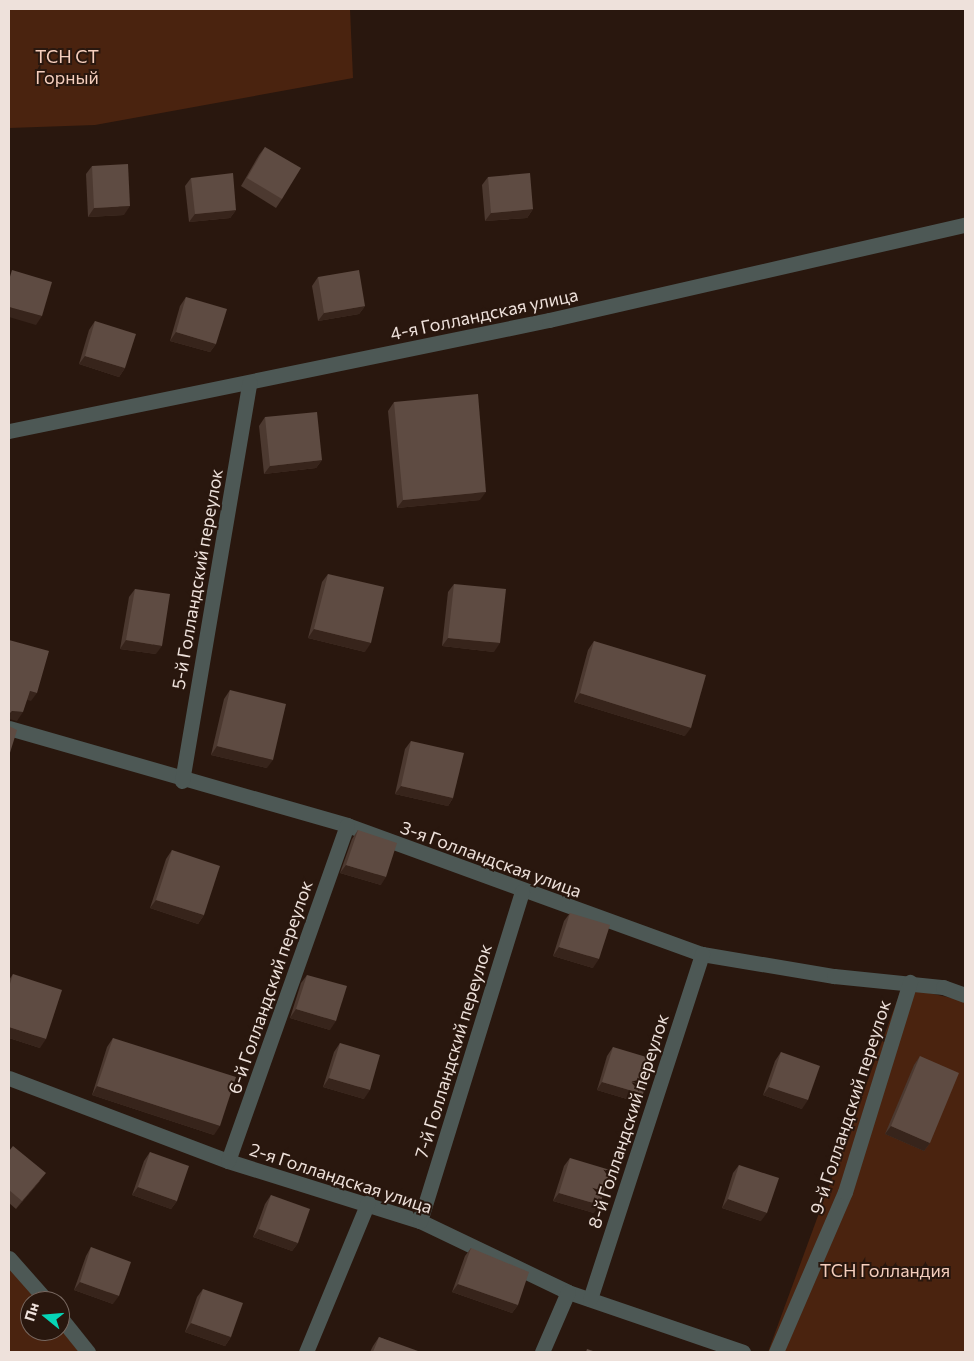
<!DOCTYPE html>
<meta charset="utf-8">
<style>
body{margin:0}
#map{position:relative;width:974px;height:1361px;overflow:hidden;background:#29170e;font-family:Commissioner,sans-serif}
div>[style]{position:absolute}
.green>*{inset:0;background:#4a230f}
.minor>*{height:15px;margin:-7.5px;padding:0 7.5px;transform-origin:7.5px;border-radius:7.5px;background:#4d5855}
.wall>*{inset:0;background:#4c3930}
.shaded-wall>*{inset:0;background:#37241b}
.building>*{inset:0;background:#5e4b42}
span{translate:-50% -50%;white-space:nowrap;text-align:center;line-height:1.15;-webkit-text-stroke:4px #29170e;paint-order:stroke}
.park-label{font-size:18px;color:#f5cebd}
.street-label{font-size:18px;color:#eee1db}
.frame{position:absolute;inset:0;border:10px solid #eee1db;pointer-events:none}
.north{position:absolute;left:20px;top:1291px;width:50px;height:50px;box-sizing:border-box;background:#29170e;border:1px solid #786860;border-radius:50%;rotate:287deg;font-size:14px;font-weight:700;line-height:20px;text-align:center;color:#eee1db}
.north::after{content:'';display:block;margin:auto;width:18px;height:22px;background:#06d5b6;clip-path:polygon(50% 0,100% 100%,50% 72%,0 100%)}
</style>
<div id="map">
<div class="green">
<div style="clip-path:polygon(9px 9px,350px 9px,353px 78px,95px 125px,9px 128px)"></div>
<div style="clip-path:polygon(902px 987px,965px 1001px,965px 1352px,768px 1352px)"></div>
<div style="clip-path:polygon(9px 1262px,44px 1301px,30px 1301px,30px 1331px,60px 1331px,60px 1320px,86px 1352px,9px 1352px)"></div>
</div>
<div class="minor">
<div style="left:9px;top:431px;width:551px;rotate:-11.62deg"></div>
<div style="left:549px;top:320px;width:427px;rotate:-12.9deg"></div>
<div style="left:9px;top:728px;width:352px;rotate:16deg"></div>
<div style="left:347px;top:825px;width:378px;rotate:20deg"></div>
<div style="left:702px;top:954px;width:134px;rotate:9.5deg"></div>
<div style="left:834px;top:976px;width:110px;rotate:5.8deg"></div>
<div style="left:943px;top:987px;width:23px;rotate:20deg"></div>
<div style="left:182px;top:781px;width:404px;rotate:-80.4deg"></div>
<div style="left:9px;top:1078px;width:234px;rotate:20.8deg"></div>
<div style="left:228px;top:1161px;width:201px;rotate:17.4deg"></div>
<div style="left:420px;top:1221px;width:164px;rotate:25.6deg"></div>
<div style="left:568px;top:1292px;width:185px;rotate:18.9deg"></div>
<div style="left:228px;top:1161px;width:356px;rotate:-70.5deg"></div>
<div style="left:420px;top:1221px;width:345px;rotate:-72.8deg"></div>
<div style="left:9px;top:1258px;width:57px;rotate:48.5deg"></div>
<div style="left:590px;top:1299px;width:363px;rotate:-72deg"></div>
<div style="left:60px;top:1317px;width:45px;rotate:51.3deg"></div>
<div style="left:306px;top:1352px;width:162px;rotate:-67.5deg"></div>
<div style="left:542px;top:1352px;width:65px;rotate:-66.6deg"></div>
<div style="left:776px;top:1352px;width:174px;rotate:-66.7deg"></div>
<div style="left:845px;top:1192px;width:220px;rotate:-72.8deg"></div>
</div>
<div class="wall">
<div style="clip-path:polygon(265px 147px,282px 199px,276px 208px,241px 186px,259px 155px)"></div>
<div style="clip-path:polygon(92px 166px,124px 215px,88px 217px,86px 174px)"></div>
<div style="clip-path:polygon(488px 177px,533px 209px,527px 218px,485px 221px,482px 185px)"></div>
<div style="clip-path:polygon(191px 178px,236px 210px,230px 218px,189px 222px,185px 186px)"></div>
<div style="clip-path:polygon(318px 277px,365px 306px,359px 314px,318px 321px,312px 286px)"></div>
<div style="clip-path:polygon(186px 297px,216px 344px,210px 352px,170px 341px,180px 306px)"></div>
<div style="clip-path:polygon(95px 321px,125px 368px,119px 377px,79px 364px,89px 330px)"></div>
<div style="clip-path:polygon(394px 402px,480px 500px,397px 508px,388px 411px)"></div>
<div style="clip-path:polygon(265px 417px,322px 460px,316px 468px,264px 474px,259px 426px)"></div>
<div style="clip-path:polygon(328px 574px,365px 652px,308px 638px,322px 582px)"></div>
<div style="clip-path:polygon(454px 584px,494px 652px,442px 646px,448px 592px)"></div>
<div style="clip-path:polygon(135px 589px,156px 654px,120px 649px,129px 597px)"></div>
<div style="clip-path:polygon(594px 641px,685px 736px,574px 702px,588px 650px)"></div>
<div style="clip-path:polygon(230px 690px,267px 768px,211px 755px,224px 699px)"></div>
<div style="clip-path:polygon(411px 741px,453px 798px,448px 806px,395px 794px,405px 749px)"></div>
<div style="clip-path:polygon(358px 830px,381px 885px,340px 873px,352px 839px)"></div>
<div style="clip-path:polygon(172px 850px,204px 915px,198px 924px,150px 908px,166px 859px)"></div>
<div style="clip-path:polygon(570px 913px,593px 968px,553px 956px,564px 921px)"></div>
<div style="clip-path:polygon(13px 974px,40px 1048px,9px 1038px,9px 980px)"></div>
<div style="clip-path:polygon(307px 975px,330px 1030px,290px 1018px,301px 983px)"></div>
<div style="clip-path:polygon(113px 1038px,214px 1135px,92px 1095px,107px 1047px)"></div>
<div style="clip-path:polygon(340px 1043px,364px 1099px,323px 1087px,334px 1052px)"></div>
<div style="clip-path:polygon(613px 1047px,637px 1102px,597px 1090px,607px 1056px)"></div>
<div style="clip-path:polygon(781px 1052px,802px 1109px,763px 1095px,775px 1061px)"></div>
<div style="clip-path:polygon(920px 1056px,930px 1143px,924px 1151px,885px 1134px,914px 1065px)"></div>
<div style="clip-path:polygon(9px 1151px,40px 1181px,16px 1209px,9px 1203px)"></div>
<div style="clip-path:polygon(150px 1152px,177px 1201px,171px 1209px,132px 1195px,144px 1161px)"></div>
<div style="clip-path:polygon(570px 1158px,594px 1213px,553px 1201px,564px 1166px)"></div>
<div style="clip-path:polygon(739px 1165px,761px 1221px,722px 1208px,733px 1173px)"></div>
<div style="clip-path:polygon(271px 1195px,298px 1243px,292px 1251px,253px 1237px,265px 1204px)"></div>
<div style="clip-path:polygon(91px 1247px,113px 1304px,74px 1290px,86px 1256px)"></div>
<div style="clip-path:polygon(471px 1248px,518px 1305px,512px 1313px,452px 1292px,465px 1256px)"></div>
<div style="clip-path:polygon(203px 1289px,231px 1337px,225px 1346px,185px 1332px,197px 1297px)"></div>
<div style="clip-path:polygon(379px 1337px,417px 1352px,370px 1352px,373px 1346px)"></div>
</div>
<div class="shaded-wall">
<div style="clip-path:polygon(130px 206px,124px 215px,88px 217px,94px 208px)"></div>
<div style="clip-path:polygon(533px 209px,527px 218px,485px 221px,491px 213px)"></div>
<div style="clip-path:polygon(236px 210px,230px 218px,189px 222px,195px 214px)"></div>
<div style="clip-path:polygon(365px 306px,359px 314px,318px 321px,324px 313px)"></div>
<div style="clip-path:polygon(9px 307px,42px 316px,36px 325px,9px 317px)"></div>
<div style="clip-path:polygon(176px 332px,216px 344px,210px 352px,170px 341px)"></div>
<div style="clip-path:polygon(85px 356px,125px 368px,119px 377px,79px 364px)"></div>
<div style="clip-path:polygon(322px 460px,316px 468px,264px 474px,270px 466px)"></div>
<div style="clip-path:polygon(486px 492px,480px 500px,397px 508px,403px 500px)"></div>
<div style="clip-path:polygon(314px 629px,371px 643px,365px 652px,308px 638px)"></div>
<div style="clip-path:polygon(448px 638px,500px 643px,494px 652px,442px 646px)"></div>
<div style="clip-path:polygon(126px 640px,162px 646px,156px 654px,120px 649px)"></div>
<div style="clip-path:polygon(30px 691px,37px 693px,31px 701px,24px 699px)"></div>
<div style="clip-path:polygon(580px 693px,691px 728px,685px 736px,574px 702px)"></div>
<div style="clip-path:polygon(12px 711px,23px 712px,17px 721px,9px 719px,9px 714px)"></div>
<div style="clip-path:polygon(217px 746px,273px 760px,267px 768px,211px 755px)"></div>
<div style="clip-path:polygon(401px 786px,453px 798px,448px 806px,395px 794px)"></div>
<div style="clip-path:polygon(346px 865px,386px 877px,381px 885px,340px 873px)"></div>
<div style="clip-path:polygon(156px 900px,204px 915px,198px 924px,150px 908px)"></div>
<div style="clip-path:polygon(559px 947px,599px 959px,593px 968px,553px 956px)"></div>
<div style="clip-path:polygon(296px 1009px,336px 1021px,330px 1030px,290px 1018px)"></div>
<div style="clip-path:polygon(9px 1027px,46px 1039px,40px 1048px,9px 1038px)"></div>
<div style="clip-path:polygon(329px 1078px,370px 1090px,364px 1099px,323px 1087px)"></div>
<div style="clip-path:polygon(602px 1082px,643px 1094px,637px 1102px,597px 1090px)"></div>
<div style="clip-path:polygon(97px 1086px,220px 1126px,214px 1135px,92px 1095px)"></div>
<div style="clip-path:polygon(769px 1087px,808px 1100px,802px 1109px,763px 1095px)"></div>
<div style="clip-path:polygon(891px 1126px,930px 1143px,924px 1151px,885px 1134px)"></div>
<div style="clip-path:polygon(46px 1173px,40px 1181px,16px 1209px,22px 1201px)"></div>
<div style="clip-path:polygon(138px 1187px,177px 1201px,171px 1209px,132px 1195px)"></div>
<div style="clip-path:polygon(559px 1193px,600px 1205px,594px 1213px,553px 1201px)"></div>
<div style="clip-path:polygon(728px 1199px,767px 1213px,761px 1221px,722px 1208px)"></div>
<div style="clip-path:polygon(259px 1229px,298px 1243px,292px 1251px,253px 1237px)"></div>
<div style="clip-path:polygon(80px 1282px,119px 1296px,113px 1304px,74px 1290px)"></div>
<div style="clip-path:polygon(458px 1284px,518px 1305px,512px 1313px,452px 1292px)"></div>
<div style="clip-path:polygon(191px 1323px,231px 1337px,225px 1346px,185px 1332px)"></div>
</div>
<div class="building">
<div style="clip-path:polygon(265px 147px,301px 168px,282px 199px,247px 178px)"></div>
<div style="clip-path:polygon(128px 164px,130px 206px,94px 208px,92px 166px)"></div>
<div style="clip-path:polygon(233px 173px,236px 210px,195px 214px,191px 178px)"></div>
<div style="clip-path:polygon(530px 173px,533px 209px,491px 213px,488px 177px)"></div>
<div style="clip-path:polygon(12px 270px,52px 282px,42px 316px,9px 307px,9px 280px)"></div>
<div style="clip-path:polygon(359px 270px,365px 306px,324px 313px,318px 277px)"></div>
<div style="clip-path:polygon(186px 297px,227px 309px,216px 344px,176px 332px)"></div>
<div style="clip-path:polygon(95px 321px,136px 334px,125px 368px,85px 356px)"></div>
<div style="clip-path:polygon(478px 394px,486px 492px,403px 500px,394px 402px)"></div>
<div style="clip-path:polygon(317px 412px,322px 460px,270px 466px,265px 417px)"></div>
<div style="clip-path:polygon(328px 574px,384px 587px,371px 643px,314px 629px)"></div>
<div style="clip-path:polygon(454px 584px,506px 589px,500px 643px,448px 638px)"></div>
<div style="clip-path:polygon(135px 589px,170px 594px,162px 646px,126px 640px)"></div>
<div style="clip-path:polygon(9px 640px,49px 651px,37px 693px,30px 691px,23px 712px,12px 711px,9px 714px)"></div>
<div style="clip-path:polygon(594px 641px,706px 675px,691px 728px,580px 693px)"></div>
<div style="clip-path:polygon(230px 690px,286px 704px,273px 760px,217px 746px)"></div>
<div style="clip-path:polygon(9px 726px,17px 730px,9px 756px)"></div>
<div style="clip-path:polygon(411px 741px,464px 753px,453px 798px,401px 786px)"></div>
<div style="clip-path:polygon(358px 830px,397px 843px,386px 877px,346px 865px)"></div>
<div style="clip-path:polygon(172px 850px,220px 866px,204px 915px,156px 900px)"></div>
<div style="clip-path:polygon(570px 913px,610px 925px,599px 959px,559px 947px)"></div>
<div style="clip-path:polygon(13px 974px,62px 990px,46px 1039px,9px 1027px,9px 987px)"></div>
<div style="clip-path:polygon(307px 975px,347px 986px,336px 1021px,296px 1009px)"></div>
<div style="clip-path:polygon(113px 1038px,236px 1077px,220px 1126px,97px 1086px)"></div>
<div style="clip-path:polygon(340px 1043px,380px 1055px,370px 1090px,329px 1078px)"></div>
<div style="clip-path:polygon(613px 1047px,653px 1059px,643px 1094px,602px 1082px)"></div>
<div style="clip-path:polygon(781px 1052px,820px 1066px,808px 1100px,769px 1087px)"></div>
<div style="clip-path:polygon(920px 1056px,959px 1073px,930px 1143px,891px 1126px)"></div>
<div style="clip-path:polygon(13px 1146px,46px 1173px,22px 1201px,9px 1190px,9px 1151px)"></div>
<div style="clip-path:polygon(150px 1152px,189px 1166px,177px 1201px,138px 1187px)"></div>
<div style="clip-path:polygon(570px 1158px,610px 1170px,600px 1205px,559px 1193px)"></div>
<div style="clip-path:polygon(739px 1165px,779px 1178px,767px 1213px,728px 1199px)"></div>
<div style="clip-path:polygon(271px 1195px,310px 1209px,298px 1243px,259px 1229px)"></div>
<div style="clip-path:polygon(91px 1247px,131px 1262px,119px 1296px,80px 1282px)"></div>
<div style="clip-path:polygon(471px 1248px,529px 1272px,518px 1305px,458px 1284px)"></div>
<div style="clip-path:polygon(203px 1289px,243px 1303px,231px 1337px,191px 1323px)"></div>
<div style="clip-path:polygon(379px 1337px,418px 1351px,417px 1352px,373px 1352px)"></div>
<div style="clip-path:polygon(587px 1349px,596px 1352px,586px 1352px)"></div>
</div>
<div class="park-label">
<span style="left:67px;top:67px">ТСН СТ<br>Горный</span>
<span style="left:885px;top:1270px">ТСН Голландия</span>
</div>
<div class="street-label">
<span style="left:484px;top:314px;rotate:-12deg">4-я Голландская улица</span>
<span style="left:197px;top:579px;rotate:-80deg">5-й Голландский переулок</span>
<span style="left:491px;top:859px;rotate:20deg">3-я Голландская улица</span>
<span style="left:270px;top:987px;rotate:-71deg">6-й Голландский переулок</span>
<span style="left:453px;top:1051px;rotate:-73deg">7-й Голландский переулок</span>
<span style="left:850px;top:1107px;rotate:-72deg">9-й Голландский переулок</span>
<span style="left:628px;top:1121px;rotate:-72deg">8-й Голландский переулок</span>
<span style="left:341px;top:1178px;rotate:18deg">2-я Голландская улица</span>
</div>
<div class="frame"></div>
<div class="north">Пн</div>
</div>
